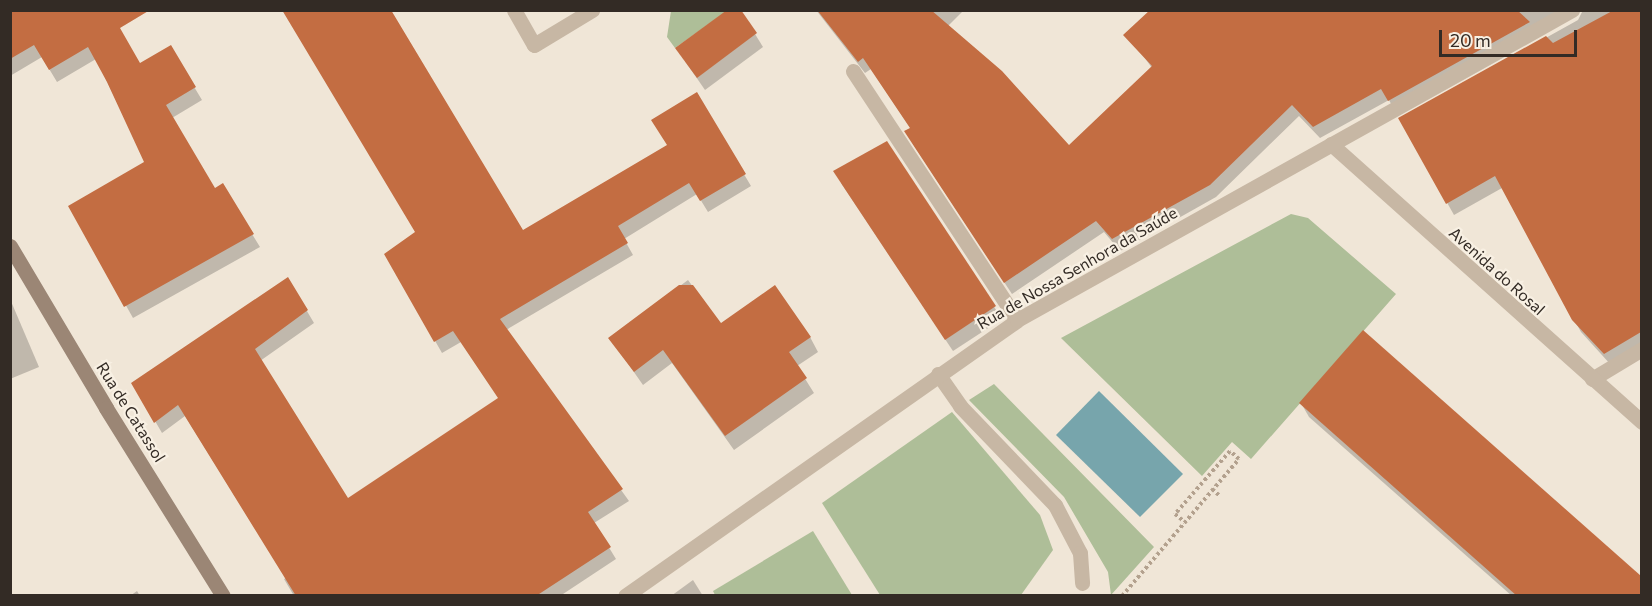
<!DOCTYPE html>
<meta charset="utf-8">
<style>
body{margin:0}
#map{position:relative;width:1652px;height:606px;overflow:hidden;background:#f0e6d7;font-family:Commissioner,sans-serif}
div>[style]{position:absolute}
.green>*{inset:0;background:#aebe98}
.water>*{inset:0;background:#77a5ac}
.shadow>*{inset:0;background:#0003}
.building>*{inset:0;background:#c36d42}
.path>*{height:4px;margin-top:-2px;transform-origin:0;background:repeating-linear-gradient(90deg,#b3a18e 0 3px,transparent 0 6px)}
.lane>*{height:15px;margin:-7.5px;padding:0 7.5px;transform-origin:7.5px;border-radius:7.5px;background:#c7b7a4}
.street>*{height:15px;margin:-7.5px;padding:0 7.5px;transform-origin:7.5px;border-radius:7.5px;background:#c7b7a4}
.secondary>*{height:15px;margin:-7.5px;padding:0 7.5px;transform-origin:7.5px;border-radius:7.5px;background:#9b8675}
span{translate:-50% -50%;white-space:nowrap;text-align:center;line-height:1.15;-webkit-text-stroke:4.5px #f8f0e3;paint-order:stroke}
.street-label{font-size:16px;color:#332b25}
.frame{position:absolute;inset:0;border:12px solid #332b25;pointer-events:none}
.scale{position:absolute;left:1439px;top:30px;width:138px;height:27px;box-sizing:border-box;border:3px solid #332b25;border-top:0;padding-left:8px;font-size:18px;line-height:21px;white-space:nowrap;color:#332b25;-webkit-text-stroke:4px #f8f0e3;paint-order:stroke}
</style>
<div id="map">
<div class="green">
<div style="clip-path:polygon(671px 11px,727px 11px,675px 48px,667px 37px)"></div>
<div style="clip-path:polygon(1291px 214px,1308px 218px,1396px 294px,1251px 459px,1232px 442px,1202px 476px,1061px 338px)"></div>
<div style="clip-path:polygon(994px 384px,1154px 547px,1111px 595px,1108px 572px,1064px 497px,969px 400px)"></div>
<div style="clip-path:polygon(952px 412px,1040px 515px,1053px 550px,1021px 595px,880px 595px,822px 503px)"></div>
<div style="clip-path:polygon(813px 531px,852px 595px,715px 595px,713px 591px)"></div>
</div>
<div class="water">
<div style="clip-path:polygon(1099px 391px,1183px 474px,1140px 517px,1056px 435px)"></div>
</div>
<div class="shadow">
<div style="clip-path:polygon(10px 10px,111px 15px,139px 65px,170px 47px,202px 100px,172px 118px,215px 190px,222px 185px,260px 247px,133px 318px,70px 206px,146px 162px,96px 59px,57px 82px,42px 57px,10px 76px)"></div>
<div style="clip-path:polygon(816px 10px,964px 10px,947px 27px,1069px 147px,1152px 68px,1139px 50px,1178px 10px,1582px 10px,1396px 113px,1389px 100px,1320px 138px,1299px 116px,1216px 197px,1120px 251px,1104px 232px,1012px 294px,913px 144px,911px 129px,871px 69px,865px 73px)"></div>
<div style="clip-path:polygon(1583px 10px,1642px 10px,1642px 137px,1630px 143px,1642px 163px,1642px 347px,1611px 365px,1581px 332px,1502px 188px,1454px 215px,1400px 119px,1578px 20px)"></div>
<div style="clip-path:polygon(755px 34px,763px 47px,705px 90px,685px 61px)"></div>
<div style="clip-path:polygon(696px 94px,751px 186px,708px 212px,697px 194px,624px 239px,633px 255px,506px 330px,629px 501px,594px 523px,616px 559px,560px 596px,294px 596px,284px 579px,286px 578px,185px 416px,162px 433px,133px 383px,288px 279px,314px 323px,260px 361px,347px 500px,500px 399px,461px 342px,442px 353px,386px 255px,523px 232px,669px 146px)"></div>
<div style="clip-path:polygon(887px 143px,1002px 319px,953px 351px,841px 183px)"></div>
<div style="clip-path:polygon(688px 280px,721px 325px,810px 337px,818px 352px,797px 366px,814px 393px,734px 450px,672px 363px,643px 385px,610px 338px)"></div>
<div style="clip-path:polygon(10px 299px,39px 367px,10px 379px)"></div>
<div style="clip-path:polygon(1363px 332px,1642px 578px,1642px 596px,1512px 596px,1309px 417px,1301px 403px)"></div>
<div style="clip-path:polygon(693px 580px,703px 596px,671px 596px)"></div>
<div style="clip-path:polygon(137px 591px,140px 596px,130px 596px)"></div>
</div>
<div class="building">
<div style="clip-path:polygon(10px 10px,150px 10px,120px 28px,140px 63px,171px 45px,196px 87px,166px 105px,215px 188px,223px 183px,254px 234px,124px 307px,68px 206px,144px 162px,107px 82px,88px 47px,49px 70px,34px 45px,10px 59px)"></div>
<div style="clip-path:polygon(282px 10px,391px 10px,523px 230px,667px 145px,651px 120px,697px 92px,746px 174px,700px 201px,689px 183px,618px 226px,628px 243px,500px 319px,623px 489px,588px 512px,611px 547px,536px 596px,296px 596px,178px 405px,154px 423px,131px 383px,288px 277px,308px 310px,255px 349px,348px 498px,498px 398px,453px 331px,434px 342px,384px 254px,415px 232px)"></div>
<div style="clip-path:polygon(727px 10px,741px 10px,757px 33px,697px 78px,675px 48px)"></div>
<div style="clip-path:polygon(817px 10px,931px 10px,1002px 71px,1069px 145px,1152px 66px,1123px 35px,1150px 10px,1517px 10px,1530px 22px,1388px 101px,1381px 89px,1313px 127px,1292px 105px,1210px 185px,1112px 239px,1096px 221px,1004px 283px,904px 131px,910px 128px,863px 58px,858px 62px)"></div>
<div style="clip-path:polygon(1614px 10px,1641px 10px,1641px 332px,1604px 354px,1572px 320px,1495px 176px,1446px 204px,1398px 118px,1546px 36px,1553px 43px)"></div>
<div style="clip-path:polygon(887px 141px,996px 306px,945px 340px,833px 171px)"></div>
<div style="clip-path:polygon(679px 285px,693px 285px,721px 323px,775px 285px,811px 337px,789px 352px,807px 378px,725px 436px,663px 350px,634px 372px,608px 338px)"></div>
<div style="clip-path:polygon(1363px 330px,1641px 576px,1641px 596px,1517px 596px,1299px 403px)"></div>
</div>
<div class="path">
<div style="left:1212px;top:489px;width:9px;rotate:41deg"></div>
<div style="left:1122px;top:596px;width:180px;rotate:-49.5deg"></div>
<div style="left:1239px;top:459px;width:12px;rotate:-138deg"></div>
<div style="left:1230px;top:451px;width:84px;rotate:131.1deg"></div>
<div style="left:1175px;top:514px;width:13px;rotate:39deg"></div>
</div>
<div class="lane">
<div style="left:853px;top:71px;width:298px;rotate:56.6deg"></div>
<div style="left:938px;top:374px;width:39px;rotate:55deg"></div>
<div style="left:960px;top:406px;width:137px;rotate:46.2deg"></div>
<div style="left:1055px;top:505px;width:54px;rotate:62.5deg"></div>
<div style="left:1080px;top:553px;width:30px;rotate:86deg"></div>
<div style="left:1592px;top:379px;width:58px;rotate:-31deg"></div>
</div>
<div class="street">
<div style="left:514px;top:10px;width:40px;rotate:60.3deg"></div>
<div style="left:534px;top:45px;width:68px;rotate:-31.1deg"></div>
<div style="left:1331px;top:144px;width:417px;rotate:41.8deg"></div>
<div style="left:625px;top:596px;width:479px;rotate:-35.1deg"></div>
<div style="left:1017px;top:320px;width:636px;rotate:-29.19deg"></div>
</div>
<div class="secondary">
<div style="left:10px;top:246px;width:188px;rotate:59.3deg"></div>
<div style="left:106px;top:408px;width:221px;rotate:58.1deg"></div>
</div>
<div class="street-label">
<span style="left:1077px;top:268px;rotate:-30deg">Rua de Nossa Senhora da Saúde</span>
<span style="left:1497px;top:271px;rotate:42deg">Avenida do Rosal</span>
<span style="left:131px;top:412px;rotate:58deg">Rua de Catassol</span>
</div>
<div class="frame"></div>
<div class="scale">20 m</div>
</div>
